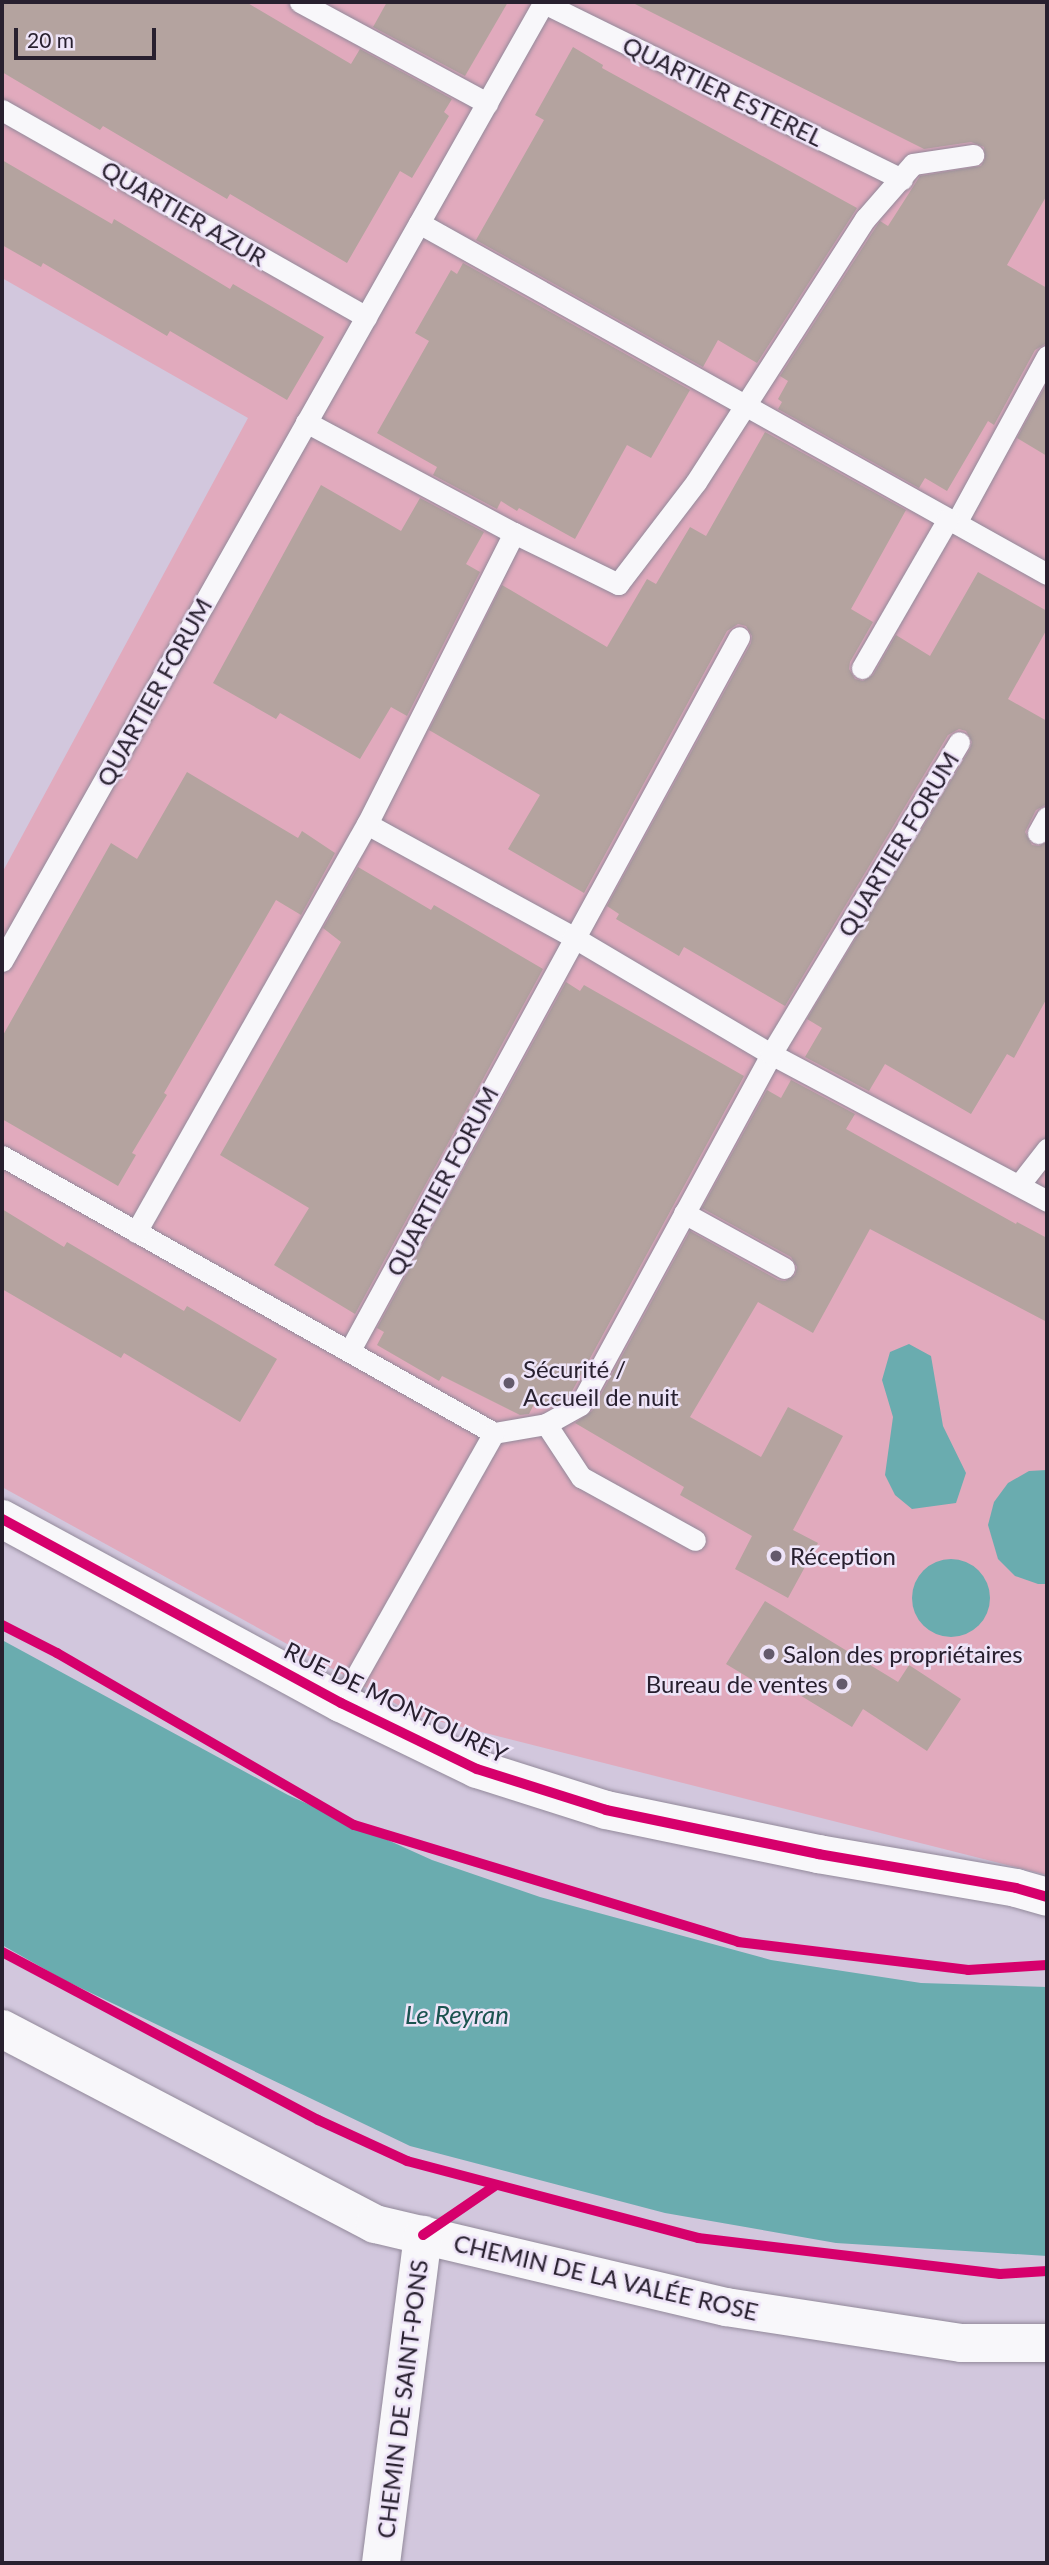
<!DOCTYPE html>
<meta charset="utf-8">
<style>
body{margin:0}
#map{position:relative;width:1049px;height:2565px;overflow:hidden;background:#d2c7dd;font-family:Lato,sans-serif}
div>[style]{position:absolute}
.green>*{inset:0;background:#e1aabd}
.water>*{inset:0;background:#6aacaf}
.round{border-radius:50%}
.building>*{inset:0;background:#b4a39f}
.roads{filter:drop-shadow(0 0 2px #92899a) drop-shadow(0 0 2px #92899a)}
.service>*{height:21px;margin:-10.5px;padding:0 10.5px;transform-origin:10.5px;border-radius:10.5px;background:#f8f7fa}
.minor>*{height:38px;margin:-19px;padding:0 19px;transform-origin:19px;border-radius:19px;background:#f8f7fa}
.cycleway>*{height:10px;margin:-5px;padding:0 5px;transform-origin:5px;border-radius:5px;background:#d6006c}
.dots>*{width:19px;height:19px;translate:-50% -50%;box-sizing:border-box;border:4px solid #eee4f8;border-radius:50%}
span{translate:-50% -50%;white-space:nowrap;text-align:center;line-height:1.15;-webkit-text-stroke:5px #eee4f8;paint-order:stroke}
.street-label{font-size:24px;color:#28202f}
.poi-label{font-size:24px;color:#28202f}
.left{translate:0 -50%;text-align:left}
.right{translate:-100% -50%;text-align:right}
.water-label{font-size:26px;color:#1a534f;font-style:italic}
.frame{position:absolute;inset:0;border:4px solid #28202f;pointer-events:none}
.scale{position:absolute;left:14px;top:28px;width:142px;height:32px;box-sizing:border-box;border:4px solid #28202f;border-top:0;padding-left:9px;font-size:21px;line-height:24px;white-space:nowrap;color:#28202f;-webkit-text-stroke:5px #eee4f8;paint-order:stroke}
</style>
<div id="map">
<div class="green">
<div style="clip-path:polygon(2px 2px,1047px 2px,1047px 1875px,418px 1716px,2px 1487px,2px 873px,248px 418px,2px 278px)"></div>
</div>
<div class="water">
<div style="clip-path:polygon(909px 1344px,931px 1356px,943px 1426px,966px 1473px,956px 1503px,912px 1509px,895px 1495px,885px 1475px,893px 1417px,882px 1380px,890px 1352px)"></div>
<div style="clip-path:polygon(1047px 1470px,1047px 1584px,1038px 1584px,1015px 1576px,998px 1559px,988px 1525px,994px 1502px,1008px 1483px,1029px 1471px)"></div>
<div class="round" style="left:912px;top:1559px;width:78px;height:78px"></div>
<div style="clip-path:polygon(2px 1640px,288px 1795px,432px 1860px,540px 1897px,771px 1960px,921px 1983px,1047px 1987px,1047px 2256px,836px 2243px,665px 2213px,410px 2146px,64px 1980px,2px 1945px)"></div>
</div>
<div class="building">
<div style="clip-path:polygon(2px 2px,246px 2px,351px 64px,360px 49px,452px 99px,444px 112px,449px 116px,412px 178px,400px 171px,347px 263px,230px 194px,227px 199px,103px 126px,100px 130px,2px 72px)"></div>
<div style="clip-path:polygon(387px 2px,508px 2px,465px 76px,373px 27px)"></div>
<div style="clip-path:polygon(631px 2px,1047px 2px,1047px 195px,1007px 265px,1047px 288px,1047px 343px,1035px 350px,994px 425px,988px 421px,947px 491px,925px 478px,919px 488px,778px 409px,782px 402px,778px 399px,788px 381px,780px 376px,876px 227px,880px 221px,888px 226px,920px 176px,981px 166px,985px 159px,984px 147px,971px 142px,924px 149px)"></div>
<div style="clip-path:polygon(573px 47px,603px 65px,602px 68px,857px 208px,757px 363px,718px 340px,703px 367px,476px 240px,544px 120px,535px 115px)"></div>
<div style="clip-path:polygon(2px 160px,112px 224px,114px 219px,230px 289px,233px 284px,324px 337px,287px 400px,170px 331px,167px 336px,43px 263px,41px 267px,2px 245px)"></div>
<div style="clip-path:polygon(463px 263px,690px 390px,651px 458px,627px 445px,575px 539px,519px 508px,517px 511px,501px 501px,497px 509px,433px 475px,437px 467px,377px 433px,429px 341px,415px 333px,451px 270px,457px 274px)"></div>
<div style="clip-path:polygon(1047px 383px,1047px 456px,1017px 438px)"></div>
<div style="clip-path:polygon(765px 432px,906px 510px,851px 609px,873px 622px,850px 662px,849px 669px,855px 679px,863px 681px,873px 675px,896px 635px,930px 656px,978px 572px,1047px 611px,1047px 629px,1008px 699px,1047px 721px,1047px 804px,1036px 810px,1025px 832px,1032px 845px,1039px 846px,1047px 842px,1047px 998px,1014px 1058px,1007px 1054px,971px 1114px,885px 1064px,869px 1091px,805px 1057px,822px 1028px,807px 1019px,970px 749px,972px 742px,966px 731px,959px 729px,948px 735px,785px 1006px,684px 947px,679px 956px,616px 919px,619px 914px,607px 906px,751px 643px,752px 636px,746px 626px,738px 624px,727px 631px,584px 893px,508px 849px,540px 795px,429px 730px,502px 585px,607px 647px,647px 579px,656px 584px,690px 527px,706px 536px)"></div>
<div style="clip-path:polygon(321px 485px,401px 531px,420px 498px,484px 532px,466px 564px,480px 572px,407px 716px,391px 707px,360px 759px,280px 713px,276px 719px,213px 683px)"></div>
<div style="clip-path:polygon(187px 772px,298px 838px,302px 831px,335px 853px,301px 915px,276px 900px,164px 1093px,167px 1095px,132px 1153px,136px 1155px,118px 1186px,2px 1119px,2px 1037px,111px 843px,137px 859px)"></div>
<div style="clip-path:polygon(358px 867px,431px 910px,434px 905px,543px 969px,355px 1314px,274px 1265px,309px 1208px,220px 1155px,341px 942px,323px 928px)"></div>
<div style="clip-path:polygon(566px 982px,580px 991px,584px 985px,744px 1076px,570px 1395px,548px 1408px,536px 1400px,529px 1414px,520px 1415px,442px 1376px,439px 1381px,377px 1345px,384px 1332px,377px 1328px)"></div>
<div style="clip-path:polygon(791px 1080px,855px 1114px,846px 1129px,1016px 1224px,1017px 1222px,1047px 1238px,1047px 1322px,870px 1229px,813px 1333px,758px 1302px,690px 1417px,761px 1457px,788px 1407px,843px 1436px,793px 1530px,818px 1543px,788px 1598px,735px 1569px,752px 1536px,680px 1495px,684px 1487px,575px 1423px,592px 1411px,690px 1231px,778px 1280px,785px 1281px,795px 1275px,797px 1267px,791px 1257px,702px 1208px,767px 1090px,781px 1098px)"></div>
<div style="clip-path:polygon(2px 1209px,64px 1247px,67px 1242px,184px 1311px,187px 1306px,277px 1359px,240px 1422px,124px 1353px,121px 1358px,2px 1289px)"></div>
<div style="clip-path:polygon(765px 1601px,898px 1682px,909px 1665px,961px 1699px,927px 1751px,863px 1709px,852px 1727px,785px 1686px,779px 1696px,726px 1664px)"></div>
</div>
<div class="roads">
<div class="service">
<div style="left:300px;top:2px;width:213px;rotate:28.4deg"></div>
<div style="left:544px;top:3px;width:399px;rotate:26.2deg"></div>
<div style="left:2px;top:110px;width:419px;rotate:29.6deg"></div>
<div style="left:419px;top:223px;width:719px;rotate:29.2deg"></div>
<div style="left:306px;top:422px;width:236px;rotate:28.1deg"></div>
<div style="left:514px;top:533px;width:116px;rotate:26.1deg"></div>
<div style="left:618px;top:584px;width:128px;rotate:-52.6deg"></div>
<div style="left:696px;top:482px;width:313px;rotate:-57.3deg"></div>
<div style="left:865px;top:219px;width:73px;rotate:-48.9deg"></div>
<div style="left:913px;top:164px;width:61px;rotate:-8.5deg"></div>
<div style="left:956px;top:523px;width:190px;rotate:-61.4deg"></div>
<div style="left:862px;top:668px;width:172px;rotate:-60deg"></div>
<div style="left:367px;top:824px;width:235px;rotate:28.7deg"></div>
<div style="left:573px;top:937px;width:230px;rotate:30.6deg"></div>
<div style="left:771px;top:1054px;width:313px;rotate:28deg"></div>
<div style="left:1038px;top:833px;width:18px;rotate:-61deg"></div>
<div style="left:2px;top:961px;width:1102px;rotate:-60.53deg"></div>
<div style="left:2px;top:1156px;width:565px;rotate:29.38deg"></div>
<div style="left:494px;top:1433px;width:53px;rotate:-9.8deg"></div>
<div style="left:546px;top:1424px;width:39px;rotate:-29deg"></div>
<div style="left:580px;top:1405px;width:400px;rotate:-61.4deg"></div>
<div style="left:771px;top:1054px;width:364px;rotate:-58.9deg"></div>
<div style="left:1019px;top:1185px;width:46px;rotate:-52.1deg"></div>
<div style="left:684px;top:1213px;width:114px;rotate:28.8deg"></div>
<div style="left:136px;top:1232px;width:469px;rotate:-60.5deg"></div>
<div style="left:367px;top:824px;width:326px;rotate:-63.2deg"></div>
<div style="left:350px;top:1350px;width:812px;rotate:-61.38deg"></div>
<div style="left:546px;top:1424px;width:64px;rotate:56.6deg"></div>
<div style="left:581px;top:1477px;width:130px;rotate:28.9deg"></div>
<div style="left:341px;top:1703px;width:310px;rotate:-60.5deg"></div>
</div>
<div class="minor">
<div style="left:2px;top:1519px;width:386px;rotate:28.5deg"></div>
<div style="left:341px;top:1703px;width:151px;rotate:25.9deg"></div>
<div style="left:477px;top:1769px;width:135px;rotate:17.6deg"></div>
<div style="left:606px;top:1810px;width:217px;rotate:11.7deg"></div>
<div style="left:818px;top:1854px;width:201px;rotate:9.7deg"></div>
<div style="left:1016px;top:1888px;width:32px;rotate:16deg"></div>
<div style="left:2px;top:2029px;width:421px;rotate:27.6deg"></div>
<div style="left:375px;top:2224px;width:361px;rotate:13.3deg"></div>
<div style="left:726px;top:2307px;width:238px;rotate:8.7deg"></div>
<div style="left:961px;top:2343px;width:86px"></div>
<div style="left:381px;top:2563px;width:331px;rotate:-82.7deg"></div>
</div>
</div>
<div class="cycleway">
<div style="left:2px;top:1519px;width:386px;rotate:28.5deg"></div>
<div style="left:341px;top:1703px;width:151px;rotate:25.9deg"></div>
<div style="left:477px;top:1769px;width:135px;rotate:17.6deg"></div>
<div style="left:606px;top:1810px;width:217px;rotate:11.7deg"></div>
<div style="left:818px;top:1854px;width:201px;rotate:9.7deg"></div>
<div style="left:1016px;top:1888px;width:32px;rotate:16deg"></div>
<div style="left:2px;top:1625px;width:62px;rotate:27deg"></div>
<div style="left:57px;top:1653px;width:343px;rotate:30.1deg"></div>
<div style="left:354px;top:1825px;width:401px;rotate:16.9deg"></div>
<div style="left:738px;top:1942px;width:232px;rotate:6.9deg"></div>
<div style="left:968px;top:1970px;width:79px;rotate:-3.6deg"></div>
<div style="left:2px;top:1952px;width:358px;rotate:28deg"></div>
<div style="left:318px;top:2120px;width:98px;rotate:24.7deg"></div>
<div style="left:407px;top:2161px;width:301px;rotate:14.8deg"></div>
<div style="left:698px;top:2238px;width:304px;rotate:6.8deg"></div>
<div style="left:1000px;top:2274px;width:47px;rotate:-3.7deg"></div>
<div style="left:423px;top:2235px;width:88px;rotate:-34.4deg"></div>
</div>
<div class="dots">
<div style="left:509px;top:1383px;background:#645a6c"></div>
<div style="left:776px;top:1556px;background:#645a6c"></div>
<div style="left:769px;top:1654px;background:#645a6c"></div>
<div style="left:842px;top:1684px;background:#645a6c"></div>
</div>
<div class="street-label">
<span style="left:723px;top:91px;rotate:26deg">QUARTIER ESTEREL</span>
<span style="left:184px;top:213px;rotate:30deg">QUARTIER AZUR</span>
<span style="left:154px;top:692px;rotate:-61deg">QUARTIER FORUM</span>
<span style="left:898px;top:844px;rotate:-59deg">QUARTIER FORUM</span>
<span style="left:442px;top:1181px;rotate:-62deg">QUARTIER FORUM</span>
<span style="left:396px;top:1702px;rotate:26deg">RUE DE MONTOUREY</span>
<span style="left:606px;top:2277px;rotate:13deg">CHEMIN DE LA VALÉE ROSE</span>
<span style="left:402px;top:2399px;rotate:-83deg">CHEMIN DE SAINT-PONS</span>
</div>
<div class="poi-label">
<span class="left" style="left:523px;top:1383px">Sécurité /<br>Accueil de nuit</span>
<span class="left" style="left:790px;top:1556px">Réception</span>
<span class="left" style="left:783px;top:1654px">Salon des propriétaires</span>
<span class="right" style="left:828px;top:1684px">Bureau de ventes</span>
</div>
<div class="water-label">
<span style="left:457px;top:2015px">Le Reyran</span>
</div>
<div class="frame"></div>
<div class="scale">20 m</div>
</div>
